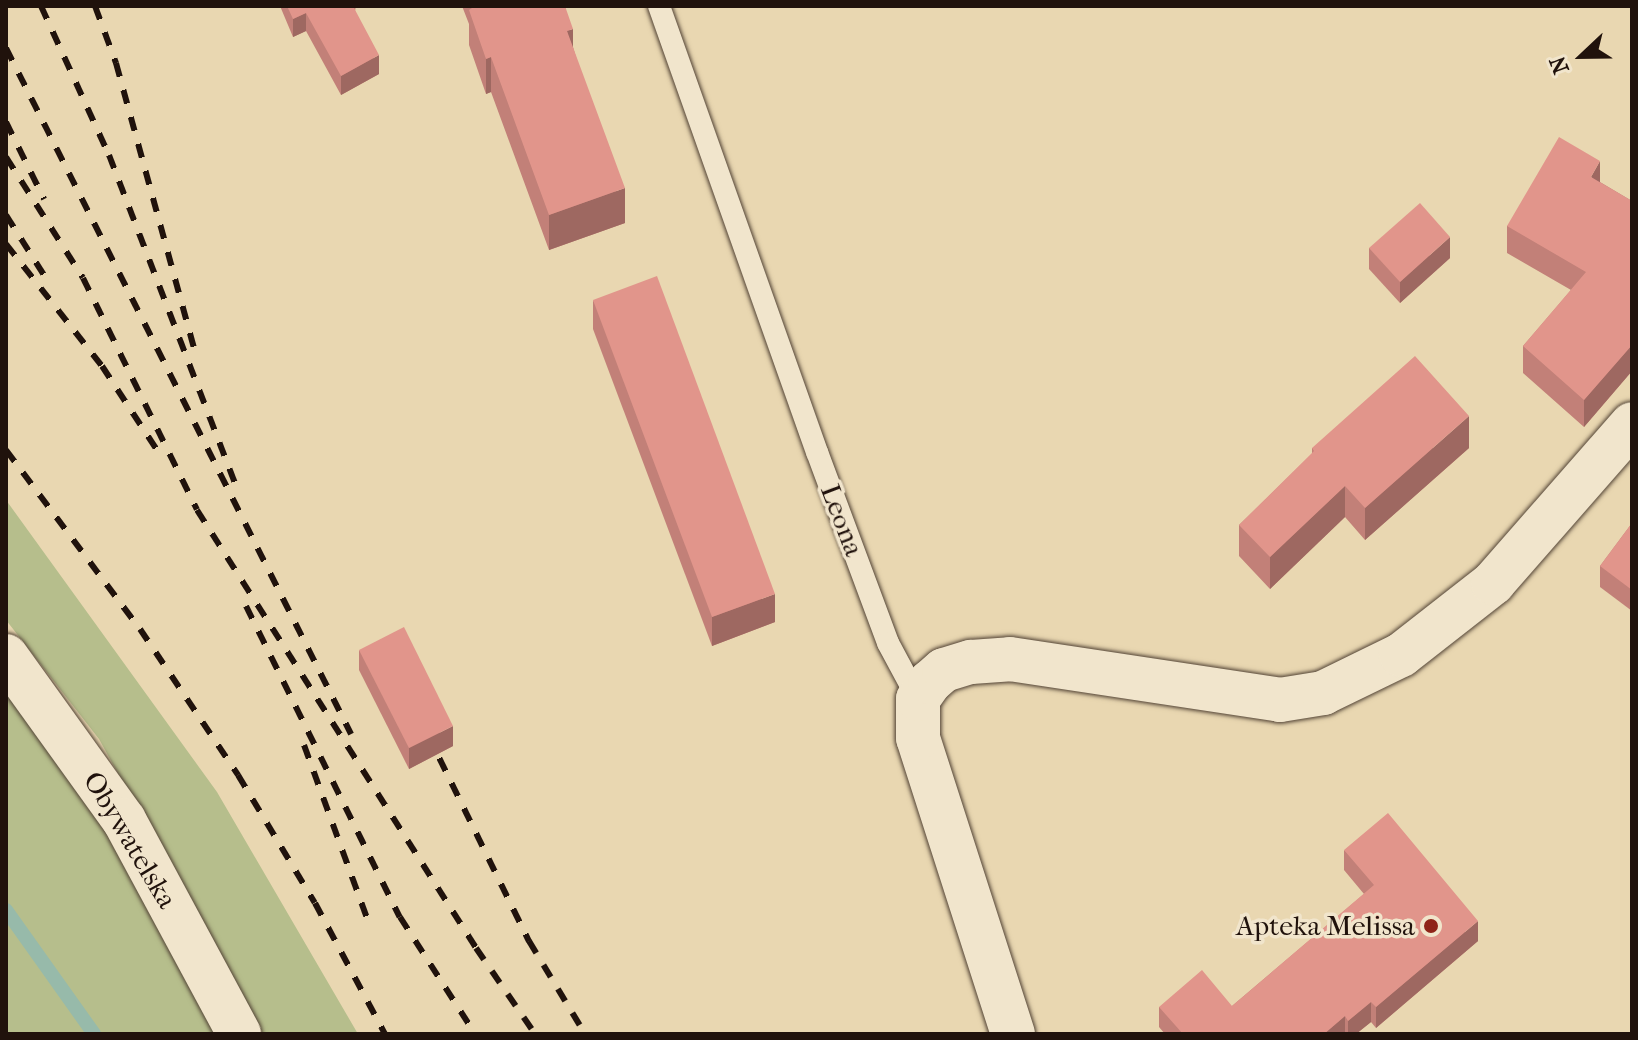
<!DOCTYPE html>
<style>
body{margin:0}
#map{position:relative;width:1638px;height:1040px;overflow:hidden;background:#e9d7b1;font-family:"IM FELL French Canon",serif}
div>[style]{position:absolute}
.green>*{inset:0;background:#b6be8c}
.stream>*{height:14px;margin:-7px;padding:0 7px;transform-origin:7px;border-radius:7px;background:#97baaa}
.roads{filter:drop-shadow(0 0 2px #524335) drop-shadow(0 0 2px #524335)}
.lane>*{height:22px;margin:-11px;padding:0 11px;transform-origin:11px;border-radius:11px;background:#f1e5cc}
.street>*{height:44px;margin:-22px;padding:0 22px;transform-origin:22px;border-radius:22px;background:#f1e5cc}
.rail>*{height:6px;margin-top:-3px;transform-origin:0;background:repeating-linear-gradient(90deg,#20120c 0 14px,transparent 0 28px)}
.wall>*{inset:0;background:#c28078}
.shaded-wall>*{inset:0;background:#9e6861}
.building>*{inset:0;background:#e1958b}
.dots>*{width:22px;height:22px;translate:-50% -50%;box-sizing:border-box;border:4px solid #f1e5cc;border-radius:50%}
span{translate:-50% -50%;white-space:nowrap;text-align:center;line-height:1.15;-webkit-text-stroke:7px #f1e5cc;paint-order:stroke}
.street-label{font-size:28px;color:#20120c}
.poi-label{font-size:28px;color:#20120c}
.right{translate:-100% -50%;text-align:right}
.frame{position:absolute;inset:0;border:8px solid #20120c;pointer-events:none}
.north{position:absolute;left:1542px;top:16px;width:80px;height:80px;-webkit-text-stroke:6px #f1e5cc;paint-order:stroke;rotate:248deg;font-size:22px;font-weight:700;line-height:32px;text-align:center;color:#20120c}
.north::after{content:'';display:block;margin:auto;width:28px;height:36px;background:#20120c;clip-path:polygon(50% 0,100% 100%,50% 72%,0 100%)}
</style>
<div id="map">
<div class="green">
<div style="clip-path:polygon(6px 500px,217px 792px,358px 1034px,262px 1034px,99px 739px,6px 620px)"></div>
<div style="clip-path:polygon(6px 656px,239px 1034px,6px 1034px)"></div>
</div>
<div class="stream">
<div style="left:6px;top:910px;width:152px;rotate:54.6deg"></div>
</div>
<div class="roads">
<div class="lane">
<div style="left:659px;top:6px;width:473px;rotate:70.5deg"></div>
<div style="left:817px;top:452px;width:204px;rotate:69.6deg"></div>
<div style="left:888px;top:643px;width:64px;rotate:61.8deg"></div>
</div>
<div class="street">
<div style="left:6px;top:656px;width:202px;rotate:54.3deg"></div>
<div style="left:124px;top:820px;width:243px;rotate:61.7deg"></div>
<div style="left:1013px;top:1034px;width:311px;rotate:-107.8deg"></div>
<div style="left:918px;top:738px;width:39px;rotate:-90deg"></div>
<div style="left:918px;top:699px;width:21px;rotate:-55deg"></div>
<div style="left:930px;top:682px;width:18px;rotate:-41deg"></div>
<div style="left:944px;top:670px;width:28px;rotate:-17deg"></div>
<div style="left:971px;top:662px;width:39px;rotate:-4deg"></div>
<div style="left:1010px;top:659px;width:273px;rotate:8.6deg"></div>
<div style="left:1280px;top:700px;width:44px;rotate:-9.2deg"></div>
<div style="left:1323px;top:693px;width:87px;rotate:-26deg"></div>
<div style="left:1401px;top:655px;width:117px;rotate:-38deg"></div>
<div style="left:1493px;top:583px;width:211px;rotate:-48.8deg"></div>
</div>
</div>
<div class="rail">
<div style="left:41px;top:6px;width:164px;rotate:65.5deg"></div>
<div style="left:109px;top:155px;width:358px;rotate:69deg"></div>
<div style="left:95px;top:6px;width:61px;rotate:69.8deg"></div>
<div style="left:116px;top:63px;width:299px;rotate:74.7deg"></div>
<div style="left:6px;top:48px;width:768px;rotate:63.3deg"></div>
<div style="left:6px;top:122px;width:86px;rotate:63.7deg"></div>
<div style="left:6px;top:157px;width:143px;rotate:57.5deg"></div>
<div style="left:83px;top:278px;width:258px;rotate:63.8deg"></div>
<div style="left:197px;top:510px;width:519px;rotate:57.5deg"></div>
<div style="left:476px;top:948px;width:104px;rotate:55.5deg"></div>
<div style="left:6px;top:215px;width:80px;rotate:57.7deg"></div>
<div style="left:6px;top:244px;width:155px;rotate:51.8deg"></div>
<div style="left:102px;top:366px;width:100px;rotate:56.8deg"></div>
<div style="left:6px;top:450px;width:224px;rotate:53.2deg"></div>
<div style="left:140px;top:629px;width:176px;rotate:56.1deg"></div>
<div style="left:238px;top:775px;width:149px;rotate:59deg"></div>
<div style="left:315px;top:903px;width:149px;rotate:61.9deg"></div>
<div style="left:246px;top:606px;width:347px;rotate:63.7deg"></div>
<div style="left:400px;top:917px;width:139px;rotate:57.3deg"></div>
<div style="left:427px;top:733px;width:232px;rotate:63.9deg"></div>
<div style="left:529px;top:941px;width:109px;rotate:58.9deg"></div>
<div style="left:304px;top:745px;width:187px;rotate:70deg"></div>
</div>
<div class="wall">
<div style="clip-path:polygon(280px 6px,356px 6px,355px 11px,379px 74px,341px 95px,306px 31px,293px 37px)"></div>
<div style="clip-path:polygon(462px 6px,565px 6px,573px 47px,625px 223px,549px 250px,491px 92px,486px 94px,469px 45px,469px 24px)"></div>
<div style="clip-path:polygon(1600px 182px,1632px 201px,1632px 371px,1584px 427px,1523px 373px,1523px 346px,1571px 290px,1507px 253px,1507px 226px)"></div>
<div style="clip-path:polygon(1369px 248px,1450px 258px,1400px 303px,1369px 269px)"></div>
<div style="clip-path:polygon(593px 300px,775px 622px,712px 646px,593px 329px)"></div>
<div style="clip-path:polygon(1312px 448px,1469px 448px,1365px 540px,1345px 517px,1270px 589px,1239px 556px,1239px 525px,1312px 454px)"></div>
<div style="clip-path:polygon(1632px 523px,1632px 611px,1600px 587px,1600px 566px)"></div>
<div style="clip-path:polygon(359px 650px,453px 746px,409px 769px,359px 670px)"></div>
<div style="clip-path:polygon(1344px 850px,1478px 941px,1376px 1028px,1371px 1022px,1356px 1034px,1165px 1034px,1159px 1027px,1159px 1007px,1232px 1006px,1364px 894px,1344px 870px)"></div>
</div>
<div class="shaded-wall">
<div style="clip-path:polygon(306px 13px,306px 31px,293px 37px,293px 19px)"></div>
<div style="clip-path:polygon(573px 29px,573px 65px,567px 31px)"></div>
<div style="clip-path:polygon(379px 55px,379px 74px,341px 95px,341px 76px)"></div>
<div style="clip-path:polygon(491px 57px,491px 92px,486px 94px,486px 59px)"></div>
<div style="clip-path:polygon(1600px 161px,1600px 187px,1591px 177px)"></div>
<div style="clip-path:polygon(625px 188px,625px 223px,549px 250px,549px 215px)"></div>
<div style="clip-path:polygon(1450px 237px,1450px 258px,1400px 303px,1400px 282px)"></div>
<div style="clip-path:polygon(1632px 345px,1632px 371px,1584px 427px,1584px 400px)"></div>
<div style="clip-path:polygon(1469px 416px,1469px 448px,1365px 540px,1365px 508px)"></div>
<div style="clip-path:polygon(1345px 486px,1345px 517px,1270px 589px,1270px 557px)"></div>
<div style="clip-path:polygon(775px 594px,775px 622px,712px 646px,712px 617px)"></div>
<div style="clip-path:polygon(453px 726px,453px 746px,409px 769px,409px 748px)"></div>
<div style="clip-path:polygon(1478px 921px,1478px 941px,1376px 1028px,1376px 1007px)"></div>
<div style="clip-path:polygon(1371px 1002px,1371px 1022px,1356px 1034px,1348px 1034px,1348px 1021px)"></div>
<div style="clip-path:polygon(1345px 1016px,1345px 1034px,1324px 1034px)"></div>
</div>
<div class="building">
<div style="clip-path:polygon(287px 6px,353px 6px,379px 55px,341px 76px,306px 13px,293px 19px)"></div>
<div style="clip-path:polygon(475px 6px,565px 6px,573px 29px,567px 31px,625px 188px,549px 215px,491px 57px,486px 59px,469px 10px)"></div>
<div style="clip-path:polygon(1559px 137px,1600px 161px,1591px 177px,1632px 201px,1632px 345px,1584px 400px,1523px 346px,1586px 272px,1507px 226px)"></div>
<div style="clip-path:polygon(1420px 203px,1450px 237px,1400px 282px,1369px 248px)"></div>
<div style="clip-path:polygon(657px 276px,775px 594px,712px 617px,593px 300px)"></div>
<div style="clip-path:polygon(1415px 356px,1469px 416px,1365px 508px,1345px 486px,1270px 557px,1239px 525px,1314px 451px,1312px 448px)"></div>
<div style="clip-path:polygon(1632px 523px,1632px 590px,1600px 566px)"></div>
<div style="clip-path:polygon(404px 627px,453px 726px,409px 748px,359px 650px)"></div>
<div style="clip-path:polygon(1388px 813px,1478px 921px,1376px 1007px,1371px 1002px,1348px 1021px,1345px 1016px,1324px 1034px,1183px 1034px,1159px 1007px,1202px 970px,1232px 1006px,1374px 885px,1344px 850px)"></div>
</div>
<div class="dots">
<div style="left:1431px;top:926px;background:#8f2418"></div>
</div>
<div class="street-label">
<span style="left:842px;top:520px;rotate:69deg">Leona</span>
<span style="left:130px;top:840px;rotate:59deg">Obywatelska</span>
</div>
<div class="poi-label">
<span class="right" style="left:1415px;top:926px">Apteka Melissa</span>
</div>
<div class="frame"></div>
<div class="north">N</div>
</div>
